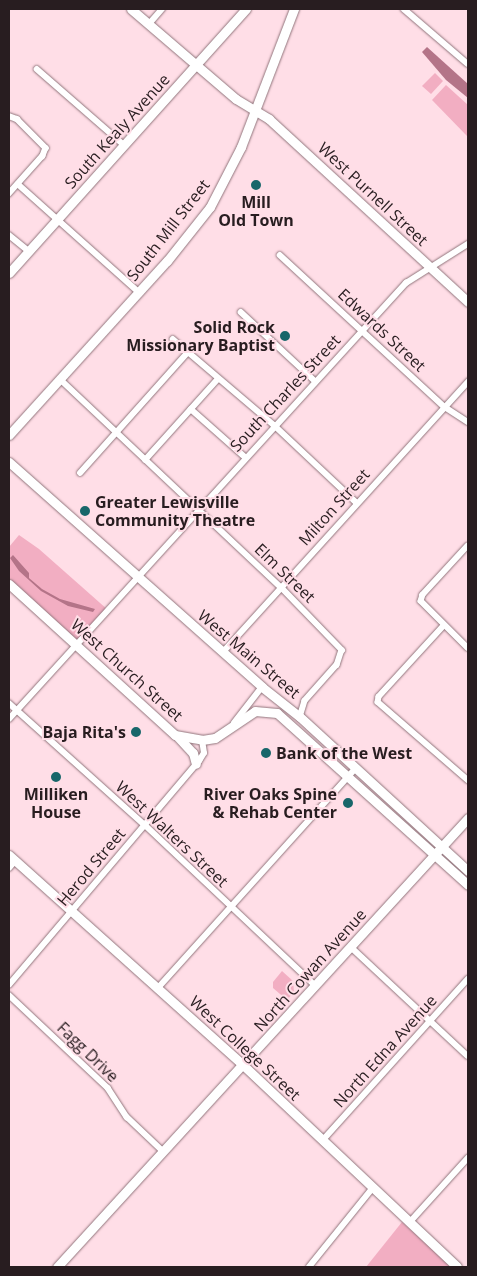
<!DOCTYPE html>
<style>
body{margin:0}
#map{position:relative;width:477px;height:1276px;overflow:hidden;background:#ffdee7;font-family:"Open Sans",sans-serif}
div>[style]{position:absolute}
.green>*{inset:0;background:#f2aec2}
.water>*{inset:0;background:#b47488}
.roads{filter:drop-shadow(0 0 1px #91757c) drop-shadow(0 0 1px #91757c)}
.street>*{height:5.5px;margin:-2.75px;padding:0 2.75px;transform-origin:2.75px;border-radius:2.75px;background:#fff}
.secondary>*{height:9px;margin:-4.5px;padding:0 4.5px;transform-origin:4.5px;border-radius:4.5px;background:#fff}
.dots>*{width:14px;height:14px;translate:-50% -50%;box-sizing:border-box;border:2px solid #ffdee7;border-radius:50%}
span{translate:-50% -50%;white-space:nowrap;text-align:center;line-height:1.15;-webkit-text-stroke:4px #ffdee7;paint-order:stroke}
.street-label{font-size:16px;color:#281d20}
.poi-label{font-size:16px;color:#281d20;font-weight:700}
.right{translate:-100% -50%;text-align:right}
.left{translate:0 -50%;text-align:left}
.frame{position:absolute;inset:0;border:10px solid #281d20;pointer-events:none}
</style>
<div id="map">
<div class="green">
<div style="clip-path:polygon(435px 73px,443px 81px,431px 94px,422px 86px)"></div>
<div style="clip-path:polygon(446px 85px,468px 105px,467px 136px,432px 100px)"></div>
<div style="clip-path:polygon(19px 535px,39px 549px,108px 610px,77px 645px,9px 583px,9px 547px)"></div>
<div style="clip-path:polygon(282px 971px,293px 981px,294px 992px,287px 1000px,273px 988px,273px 982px)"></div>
<div style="clip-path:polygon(402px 1222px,452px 1267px,366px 1267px)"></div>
</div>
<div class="water">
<div style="clip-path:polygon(427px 47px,468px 84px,468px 98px,446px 80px,422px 52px)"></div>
<div style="clip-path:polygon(13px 555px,29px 573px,29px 578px,42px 589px,60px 599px,95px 609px,93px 612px,68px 606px,41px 591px,19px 571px,10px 558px)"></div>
</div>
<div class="roads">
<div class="street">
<div style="left:404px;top:9px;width:84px;rotate:40.7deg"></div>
<div style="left:149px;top:24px;width:20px;rotate:-49deg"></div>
<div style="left:37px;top:69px;width:116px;rotate:41.1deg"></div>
<div style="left:9px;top:116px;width:9px;rotate:21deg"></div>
<div style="left:17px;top:119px;width:41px;rotate:45deg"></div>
<div style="left:46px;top:148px;width:9px;rotate:111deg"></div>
<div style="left:43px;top:156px;width:51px;rotate:131.8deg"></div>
<div style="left:18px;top:184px;width:162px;rotate:41.8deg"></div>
<div style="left:9px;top:235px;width:26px;rotate:39deg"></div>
<div style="left:280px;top:255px;width:224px;rotate:42.7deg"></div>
<div style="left:445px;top:407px;width:27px;rotate:33deg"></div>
<div style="left:241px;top:312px;width:101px;rotate:43deg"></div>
<div style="left:173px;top:339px;width:133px;rotate:40.4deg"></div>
<div style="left:274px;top:425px;width:112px;rotate:43.2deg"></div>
<div style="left:60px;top:379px;width:303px;rotate:43.3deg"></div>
<div style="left:281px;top:587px;width:88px;rotate:45.9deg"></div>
<div style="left:342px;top:650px;width:16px;rotate:108deg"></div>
<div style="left:337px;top:665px;width:48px;rotate:131.6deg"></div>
<div style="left:305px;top:701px;width:17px;rotate:107deg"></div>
<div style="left:191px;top:409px;width:72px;rotate:41.6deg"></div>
<div style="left:145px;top:460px;width:108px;rotate:-48deg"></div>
<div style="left:80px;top:473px;width:162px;rotate:-48.2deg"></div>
<div style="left:468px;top:546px;width:67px;rotate:132.6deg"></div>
<div style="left:423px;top:595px;width:6px;rotate:108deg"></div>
<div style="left:421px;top:601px;width:66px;rotate:45deg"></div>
<div style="left:444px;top:626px;width:96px;rotate:132.5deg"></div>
<div style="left:379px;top:697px;width:5px;rotate:101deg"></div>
<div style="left:378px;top:702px;width:119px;rotate:40.9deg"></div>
<div style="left:223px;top:652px;width:365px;rotate:-47.8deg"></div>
<div style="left:9px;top:703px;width:181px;rotate:41.9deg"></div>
<div style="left:144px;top:824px;width:236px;rotate:43.3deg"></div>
<div style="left:9px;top:719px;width:590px;rotate:-47.68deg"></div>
<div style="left:406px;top:283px;width:73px;rotate:-32.2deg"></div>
<div style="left:234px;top:723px;width:46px;rotate:-52.1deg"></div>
<div style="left:9px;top:868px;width:9px;rotate:-49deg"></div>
<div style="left:352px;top:948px;width:158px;rotate:43deg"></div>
<div style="left:9px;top:985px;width:294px;rotate:-49.7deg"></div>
<div style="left:199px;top:761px;width:9px;rotate:-58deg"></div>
<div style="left:204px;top:753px;width:13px;rotate:-99deg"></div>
<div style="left:157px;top:989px;width:297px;rotate:-48deg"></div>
<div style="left:9px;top:995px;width:136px;rotate:43.2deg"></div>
<div style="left:108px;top:1088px;width:35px;rotate:57deg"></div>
<div style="left:127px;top:1117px;width:51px;rotate:43.4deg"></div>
<div style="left:322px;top:1141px;width:218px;rotate:-48deg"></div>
<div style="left:409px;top:1223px;width:88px;rotate:-47.8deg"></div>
<div style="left:309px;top:1267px;width:100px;rotate:-51.1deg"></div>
</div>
<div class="secondary">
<div style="left:131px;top:9px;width:138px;rotate:40.6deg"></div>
<div style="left:236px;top:99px;width:39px;rotate:31deg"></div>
<div style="left:269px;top:119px;width:270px;rotate:42.6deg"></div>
<div style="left:9px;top:273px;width:355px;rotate:-48.1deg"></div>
<div style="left:9px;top:435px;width:235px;rotate:-47.8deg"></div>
<div style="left:167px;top:261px;width:69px;rotate:-51.5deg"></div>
<div style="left:210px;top:207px;width:68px;rotate:-62.7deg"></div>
<div style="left:241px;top:147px;width:148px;rotate:-69deg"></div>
<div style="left:9px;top:462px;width:339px;rotate:41.6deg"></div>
<div style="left:262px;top:687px;width:48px;rotate:38.3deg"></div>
<div style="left:300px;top:717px;width:228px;rotate:42.5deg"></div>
<div style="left:9px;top:584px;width:224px;rotate:42.3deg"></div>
<div style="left:175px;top:735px;width:27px;rotate:10deg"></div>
<div style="left:202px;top:740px;width:13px;rotate:-9deg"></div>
<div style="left:215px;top:738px;width:48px;rotate:-34deg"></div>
<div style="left:255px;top:711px;width:22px;rotate:5deg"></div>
<div style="left:277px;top:713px;width:257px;rotate:42deg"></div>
<div style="left:177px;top:736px;width:23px;rotate:47deg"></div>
<div style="left:193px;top:753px;width:11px;rotate:75deg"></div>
<div style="left:9px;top:855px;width:314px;rotate:41.9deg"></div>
<div style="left:243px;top:1065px;width:294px;rotate:43.3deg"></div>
<div style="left:57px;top:1267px;width:609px;rotate:-47.53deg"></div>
</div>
</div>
<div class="dots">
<div style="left:256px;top:185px;background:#18666a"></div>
<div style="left:285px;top:336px;background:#18666a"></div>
<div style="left:85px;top:511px;background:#18666a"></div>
<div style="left:136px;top:732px;background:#18666a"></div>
<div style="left:266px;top:753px;background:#18666a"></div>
<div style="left:56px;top:777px;background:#18666a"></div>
<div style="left:348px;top:803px;background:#18666a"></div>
</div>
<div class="street-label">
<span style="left:117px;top:131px;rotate:-48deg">South Kealy Avenue</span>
<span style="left:373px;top:194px;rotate:43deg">West Purnell Street</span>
<span style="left:168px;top:230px;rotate:-52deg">South Mill Street</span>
<span style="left:382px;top:330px;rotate:43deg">Edwards Street</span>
<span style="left:285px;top:393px;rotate:-47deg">South Charles Street</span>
<span style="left:334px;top:507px;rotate:-48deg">Milton Street</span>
<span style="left:285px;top:573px;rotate:44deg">Elm Street</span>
<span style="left:249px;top:654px;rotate:40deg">West Main Street</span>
<span style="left:127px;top:670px;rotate:42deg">West Church Street</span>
<span style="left:172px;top:834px;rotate:43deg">West Walters Street</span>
<span style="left:91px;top:867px;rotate:-50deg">Herod Street</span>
<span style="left:310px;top:970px;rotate:-48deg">North Cowan Avenue</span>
<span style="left:245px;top:1048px;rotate:43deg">West College Street</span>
<span style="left:385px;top:1051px;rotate:-48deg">North Edna Avenue</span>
<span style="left:88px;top:1052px;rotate:44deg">Fagg Drive</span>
</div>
<div class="poi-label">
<span style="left:256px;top:211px">Mill<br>Old Town</span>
<span class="right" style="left:275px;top:336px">Solid Rock<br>Missionary Baptist</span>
<span class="left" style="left:95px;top:511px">Greater Lewisville<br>Community Theatre</span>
<span class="right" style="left:126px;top:732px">Baja Rita's</span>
<span class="left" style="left:276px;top:753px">Bank of the West</span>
<span style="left:56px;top:803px">Milliken<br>House</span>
<span class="right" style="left:337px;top:803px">River Oaks Spine<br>&amp; Rehab Center</span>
</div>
<div class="frame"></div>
</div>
